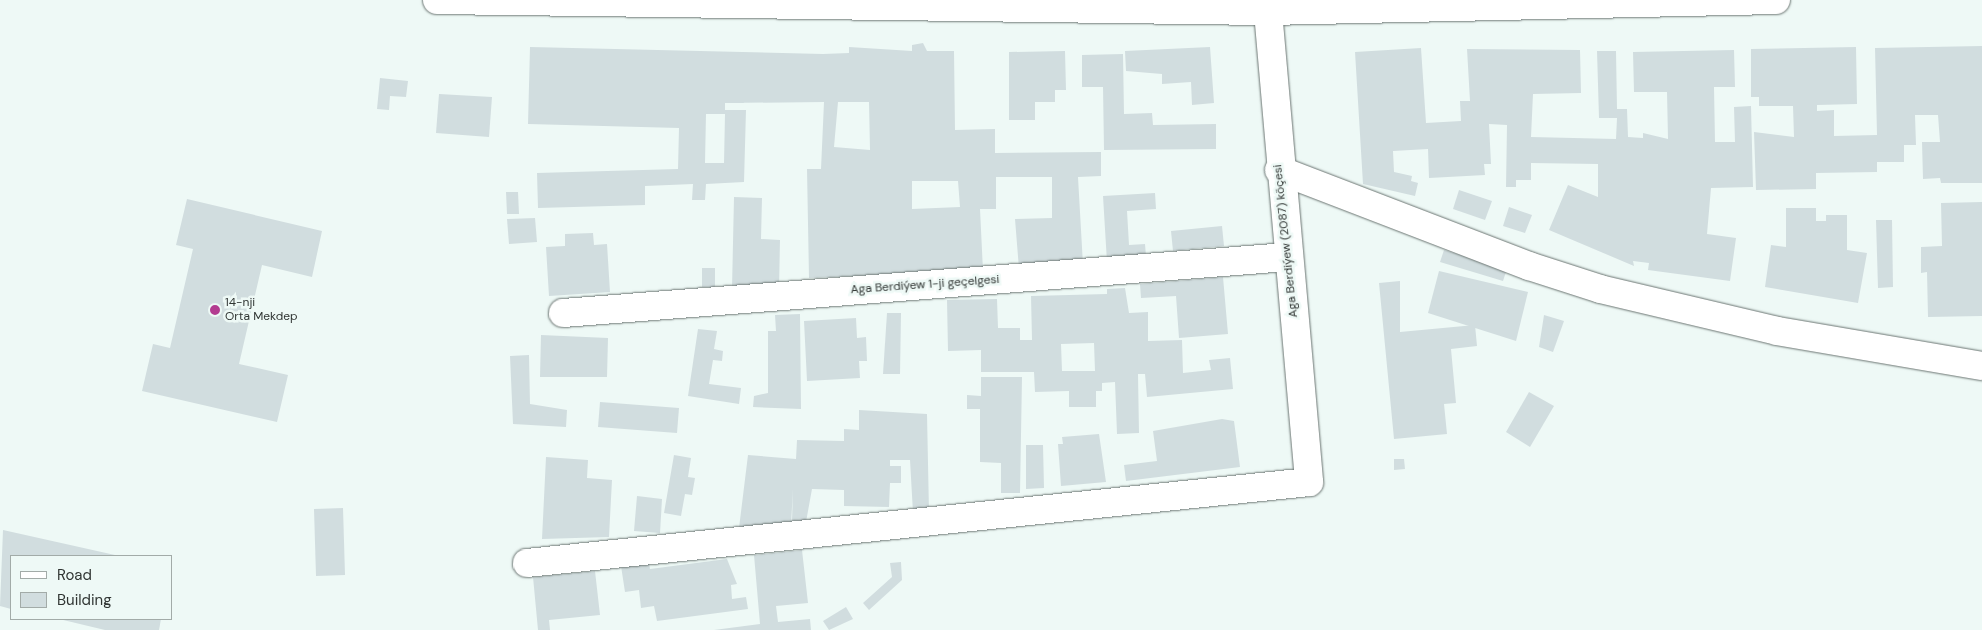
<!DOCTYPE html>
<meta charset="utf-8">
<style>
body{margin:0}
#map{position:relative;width:1982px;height:630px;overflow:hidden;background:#eef9f6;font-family:"DM Sans",sans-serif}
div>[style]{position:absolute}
.building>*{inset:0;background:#d1dddf}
.roads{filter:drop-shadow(0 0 1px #6b7572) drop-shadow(0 0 1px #6b7572)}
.minor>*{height:28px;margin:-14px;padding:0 14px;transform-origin:14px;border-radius:14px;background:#fff}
.tertiary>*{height:28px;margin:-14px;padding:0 14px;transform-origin:14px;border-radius:14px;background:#fff}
.dots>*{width:14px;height:14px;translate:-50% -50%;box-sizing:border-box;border:2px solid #eef9f6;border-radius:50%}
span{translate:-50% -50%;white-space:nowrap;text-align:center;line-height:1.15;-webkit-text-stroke:5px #eef9f6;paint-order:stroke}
.street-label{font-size:12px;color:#303533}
.poi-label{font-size:12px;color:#303533}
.left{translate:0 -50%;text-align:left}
.legend{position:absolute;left:10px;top:555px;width:162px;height:65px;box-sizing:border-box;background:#eef9f6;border:1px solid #a2aba8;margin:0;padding:6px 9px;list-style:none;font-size:15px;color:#303533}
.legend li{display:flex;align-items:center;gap:10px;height:25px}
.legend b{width:25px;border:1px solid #a2aba8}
</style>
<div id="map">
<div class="building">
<div style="clip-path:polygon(evenodd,923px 43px,927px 51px,954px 51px,955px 130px,995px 129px,995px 153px,1101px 152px,1101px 176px,1078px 177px,1083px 265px,1019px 269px,1015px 219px,1052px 218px,1052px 177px,996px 177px,996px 209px,980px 209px,983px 271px,809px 278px,807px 169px,821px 169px,824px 102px,725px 103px,725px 110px,746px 110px,744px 182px,706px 184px,705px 200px,692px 200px,693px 184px,645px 186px,645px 205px,538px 208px,537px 173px,678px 169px,679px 128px,528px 124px,530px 47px,823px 54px,849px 53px,849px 47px,912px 51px,912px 45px,923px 43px,838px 102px,869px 102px,870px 150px,834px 147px,838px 102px,923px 43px,706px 114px,725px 114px,724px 163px,705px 163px,706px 114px,923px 43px,912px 181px,958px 181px,960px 207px,912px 209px,912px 181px)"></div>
<div style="clip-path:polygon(1982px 46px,1982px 183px,1941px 183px,1940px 178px,1923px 179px,1922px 142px,1940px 142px,1938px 115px,1915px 115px,1916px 145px,1904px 145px,1904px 162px,1877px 162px,1877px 172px,1816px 173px,1816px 189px,1756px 190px,1754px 132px,1794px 137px,1793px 106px,1759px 106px,1759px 97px,1751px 97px,1751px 49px,1856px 47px,1857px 104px,1817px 105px,1817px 111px,1834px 110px,1834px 136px,1877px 135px,1875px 48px)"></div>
<div style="clip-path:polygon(1210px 47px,1214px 103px,1192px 105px,1191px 82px,1162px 84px,1162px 74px,1126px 71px,1125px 51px)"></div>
<div style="clip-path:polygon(1421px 48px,1426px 123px,1461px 121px,1460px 101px,1470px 101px,1467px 49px,1580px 50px,1581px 93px,1533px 94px,1531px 137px,1616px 139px,1617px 118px,1599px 118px,1597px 51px,1616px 51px,1617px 109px,1627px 109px,1628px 137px,1643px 138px,1643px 133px,1668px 139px,1667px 92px,1634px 92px,1633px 52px,1734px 50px,1735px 87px,1714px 87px,1715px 142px,1735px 142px,1734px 107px,1751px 106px,1753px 187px,1711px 188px,1707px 234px,1736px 238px,1730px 281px,1648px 270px,1649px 263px,1633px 261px,1634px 266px,1549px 230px,1568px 185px,1598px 197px,1598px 164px,1531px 163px,1531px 180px,1516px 180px,1516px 187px,1506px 187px,1507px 125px,1489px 124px,1491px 164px,1484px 164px,1485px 175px,1429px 178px,1428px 149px,1393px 151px,1394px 172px,1412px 176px,1411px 181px,1418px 183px,1415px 196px,1363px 184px,1355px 52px)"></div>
<div style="clip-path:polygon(1065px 51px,1066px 90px,1055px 90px,1055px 102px,1035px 102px,1035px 120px,1009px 120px,1009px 52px)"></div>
<div style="clip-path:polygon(1123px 54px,1124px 114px,1152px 113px,1153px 125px,1216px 124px,1216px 149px,1104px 150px,1103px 87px,1082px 87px,1082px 55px)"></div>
<div style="clip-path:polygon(380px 78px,408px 81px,406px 97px,390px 96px,389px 110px,377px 109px)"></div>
<div style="clip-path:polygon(439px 94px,492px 97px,489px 137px,436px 133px)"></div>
<div style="clip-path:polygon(1459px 190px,1492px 201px,1485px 220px,1453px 209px)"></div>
<div style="clip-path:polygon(506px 192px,518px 192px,519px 214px,507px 214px)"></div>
<div style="clip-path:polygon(1155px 193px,1156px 209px,1127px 211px,1129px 245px,1145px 244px,1146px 256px,1107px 262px,1103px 196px)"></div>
<div style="clip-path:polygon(734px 197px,762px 198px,761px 239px,780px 240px,779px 290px,732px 289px)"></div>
<div style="clip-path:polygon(187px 199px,322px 231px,312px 277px,262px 265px,239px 364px,288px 375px,277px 422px,142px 391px,153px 344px,170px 348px,193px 249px,176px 245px)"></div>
<div style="clip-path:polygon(1982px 202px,1982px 316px,1928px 317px,1927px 272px,1921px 273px,1921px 247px,1942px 246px,1941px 203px)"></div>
<div style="clip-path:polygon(1509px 207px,1532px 215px,1525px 233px,1503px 226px)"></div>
<div style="clip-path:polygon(1786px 208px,1816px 208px,1816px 221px,1826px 221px,1826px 215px,1847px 215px,1847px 250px,1867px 253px,1858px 303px,1765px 287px,1771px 245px,1786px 247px)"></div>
<div style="clip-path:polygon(535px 218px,537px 242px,509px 244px,507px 219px)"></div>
<div style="clip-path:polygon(1876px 220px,1892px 220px,1893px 287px,1878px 288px)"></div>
<div style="clip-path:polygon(1222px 226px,1224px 246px,1173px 251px,1171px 231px)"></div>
<div style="clip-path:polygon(593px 233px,594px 245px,607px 244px,610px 292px,549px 296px,546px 247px,565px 246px,565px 234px)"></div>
<div style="clip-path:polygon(1444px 250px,1507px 269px,1503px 281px,1440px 262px)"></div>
<div style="clip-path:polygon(702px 268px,715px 268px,715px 287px,702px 287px)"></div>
<div style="clip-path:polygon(1439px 271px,1528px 292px,1516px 341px,1428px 313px)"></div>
<div style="clip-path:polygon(1223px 277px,1228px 334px,1179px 338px,1176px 296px,1141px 298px,1140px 284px)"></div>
<div style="clip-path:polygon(1400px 281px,1400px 332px,1475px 325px,1477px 346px,1451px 349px,1456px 403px,1444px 404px,1447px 434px,1394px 439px,1379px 283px)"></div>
<div style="clip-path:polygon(evenodd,1125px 288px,1129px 313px,1148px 312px,1148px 341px,1182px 340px,1183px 373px,1211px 370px,1209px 360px,1230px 358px,1233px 389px,1147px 397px,1145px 374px,1138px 374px,1139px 433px,1117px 434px,1115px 382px,1102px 383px,1102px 391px,1096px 391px,1096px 407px,1069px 407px,1069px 391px,1035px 392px,1034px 372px,981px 372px,981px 350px,948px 351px,947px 300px,997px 299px,998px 328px,1020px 328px,1020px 340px,1032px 340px,1031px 296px,1107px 294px,1107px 289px,1125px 288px,1094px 343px,1095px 371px,1062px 371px,1061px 344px,1094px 343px)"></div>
<div style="clip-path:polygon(887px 313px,901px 313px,900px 374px,883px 374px)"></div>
<div style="clip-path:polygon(800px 314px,801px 409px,753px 407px,754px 396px,768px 393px,768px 331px,776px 331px,775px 315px)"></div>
<div style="clip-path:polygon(1544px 315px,1564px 321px,1553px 352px,1539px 347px)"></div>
<div style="clip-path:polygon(856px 318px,857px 338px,866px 337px,867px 361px,859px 361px,860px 378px,807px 381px,804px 321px)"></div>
<div style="clip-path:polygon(698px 329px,717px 331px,714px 349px,723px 351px,722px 361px,713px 360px,709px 384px,741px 388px,739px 404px,688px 396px)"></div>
<div style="clip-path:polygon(541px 335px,608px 338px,607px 377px,540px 377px)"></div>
<div style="clip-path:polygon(529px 355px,530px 404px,567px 410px,566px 427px,513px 424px,510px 356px)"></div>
<div style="clip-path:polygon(981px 377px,1022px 377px,1020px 493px,1001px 493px,1001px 463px,980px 462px,980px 409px,967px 409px,967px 395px,981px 396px)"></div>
<div style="clip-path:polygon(1529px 392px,1554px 406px,1530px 447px,1506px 432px)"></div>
<div style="clip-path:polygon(600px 402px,679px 408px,677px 433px,598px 427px)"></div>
<div style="clip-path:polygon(859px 410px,927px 414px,929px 512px,913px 513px,910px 460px,890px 460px,890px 466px,901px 466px,901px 483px,890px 483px,889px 507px,844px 506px,844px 490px,812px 489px,806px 522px,792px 521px,793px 489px,791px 525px,739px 528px,748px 455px,796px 459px,797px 440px,844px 441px,844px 429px,859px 430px)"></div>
<div style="clip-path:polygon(1222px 419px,1234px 421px,1240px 467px,1126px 481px,1124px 465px,1157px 461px,1153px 431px)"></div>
<div style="clip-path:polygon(1099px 434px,1106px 482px,1061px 486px,1058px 444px,1063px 444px,1062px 437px)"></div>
<div style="clip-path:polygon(1026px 445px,1043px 445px,1044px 488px,1026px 489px)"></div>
<div style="clip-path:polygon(674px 455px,691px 458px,688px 477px,695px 478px,692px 495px,685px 494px,681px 516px,664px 513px)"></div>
<div style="clip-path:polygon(546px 457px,588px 460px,587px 478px,612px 480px,609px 537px,542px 539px)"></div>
<div style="clip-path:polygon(1394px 459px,1404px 459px,1405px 469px,1394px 470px)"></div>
<div style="clip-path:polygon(637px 496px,662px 499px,660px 533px,634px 531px)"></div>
<div style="clip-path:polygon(343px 508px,345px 575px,316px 576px,314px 509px)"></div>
<div style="clip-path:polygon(3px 530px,115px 555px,115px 556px,11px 556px,11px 609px,0 606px)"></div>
<div style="clip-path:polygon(802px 550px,808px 603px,776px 606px,778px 622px,810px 619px,811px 630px,714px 630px,760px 624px,754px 555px)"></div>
<div style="clip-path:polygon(727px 559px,737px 584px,731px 585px,732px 599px,746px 597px,748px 609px,657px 621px,654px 606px,641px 608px,639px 590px,625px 592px,621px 566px,649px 563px,650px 569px)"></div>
<div style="clip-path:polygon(901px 562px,902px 580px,869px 610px,863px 603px,892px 577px,890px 563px)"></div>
<div style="clip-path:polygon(595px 571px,600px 615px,549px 620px,550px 630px,538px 630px,533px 577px)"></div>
<div style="clip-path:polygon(846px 607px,853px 619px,829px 630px,823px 621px)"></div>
<div style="clip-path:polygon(59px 619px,161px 619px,159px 630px,105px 630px)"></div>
</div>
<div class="roads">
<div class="minor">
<div style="left:437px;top:0;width:830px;rotate:0.76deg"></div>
<div style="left:1279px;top:170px;width:268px;rotate:21deg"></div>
<div style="left:1529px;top:266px;width:75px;rotate:17.9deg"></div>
<div style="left:1600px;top:289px;width:182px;rotate:13.3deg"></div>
<div style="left:1777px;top:331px;width:208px;rotate:9.7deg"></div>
<div style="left:563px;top:313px;width:727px;rotate:-4.42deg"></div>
<div style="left:527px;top:563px;width:786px;rotate:-5.91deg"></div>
</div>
<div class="tertiary">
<div style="left:1267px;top:0;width:484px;rotate:85deg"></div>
<div style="left:1267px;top:11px;width:509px;rotate:-1.24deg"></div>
</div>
</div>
<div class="dots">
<div style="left:215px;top:310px;background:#b33b90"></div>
</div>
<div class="street-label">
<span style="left:1286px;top:241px;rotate:-96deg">Aga Berdiýew (2087) köçesi</span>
<span style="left:925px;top:285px;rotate:-4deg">Aga Berdiýew 1-ji geçelgesi</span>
</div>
<div class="poi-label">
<span class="left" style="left:225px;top:310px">14-nji<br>Orta Mekdep</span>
</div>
<ul class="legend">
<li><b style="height:6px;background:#fff"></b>Road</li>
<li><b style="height:14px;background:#d1dddf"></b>Building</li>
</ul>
</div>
